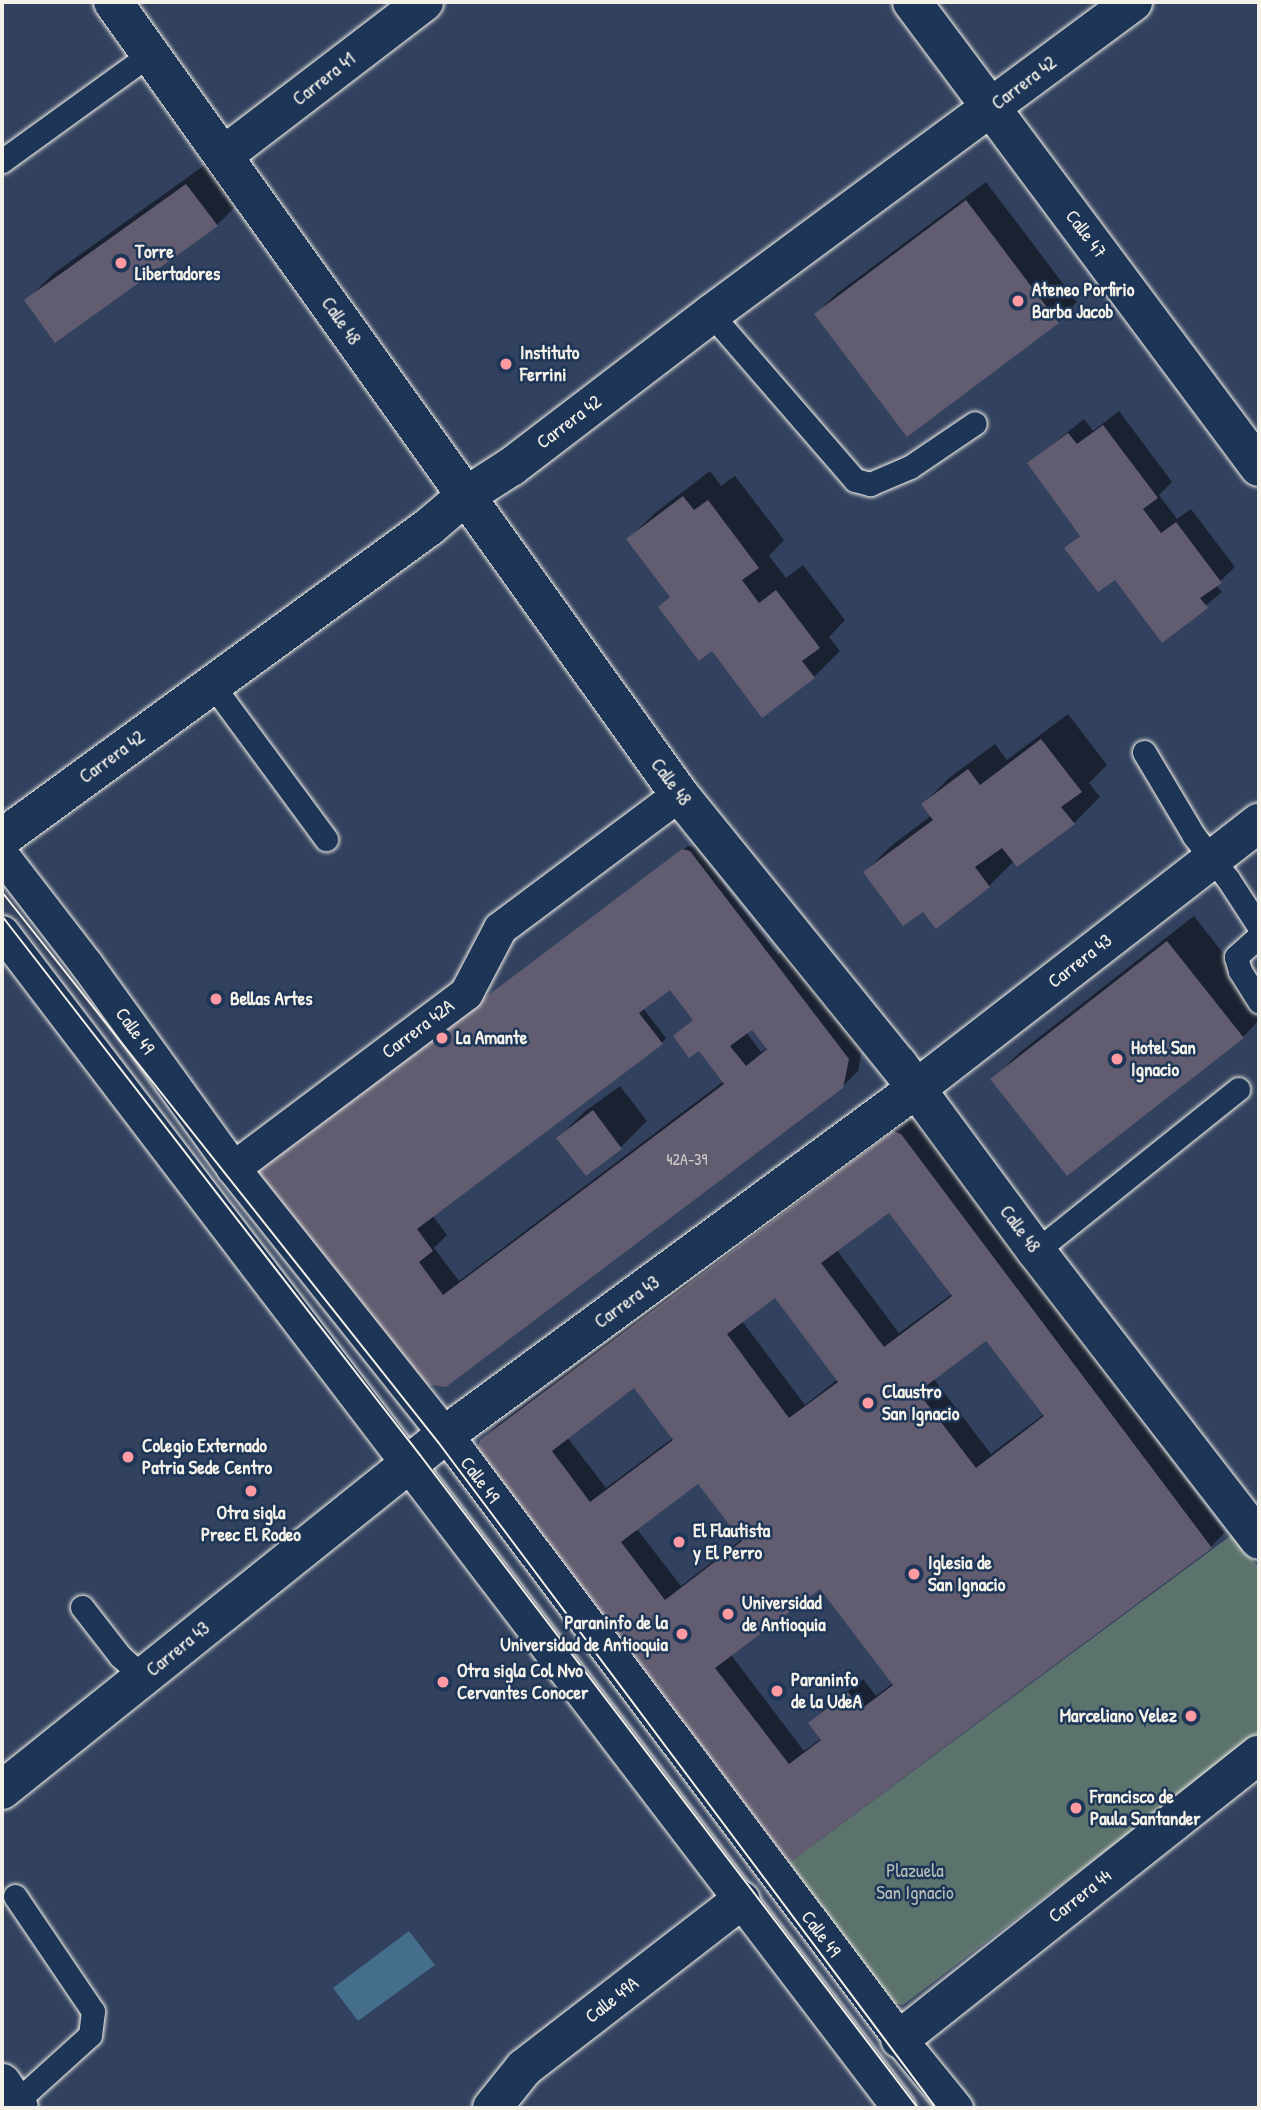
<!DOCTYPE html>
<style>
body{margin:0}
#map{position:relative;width:1261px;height:2110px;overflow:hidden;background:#31415e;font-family:"Patrick Hand",sans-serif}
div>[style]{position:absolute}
.green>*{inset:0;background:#5c726d}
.water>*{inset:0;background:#446e8c}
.shadow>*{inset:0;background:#0007}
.building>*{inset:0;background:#615c70}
.roads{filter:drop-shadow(0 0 2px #f4f1e8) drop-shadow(0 0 2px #f4f1e8)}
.service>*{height:23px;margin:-11.5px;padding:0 11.5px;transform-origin:11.5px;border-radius:11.5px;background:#1d3557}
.pedestrian>*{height:33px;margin:-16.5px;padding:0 16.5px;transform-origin:16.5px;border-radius:16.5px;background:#1d3557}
.minor>*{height:38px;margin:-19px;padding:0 19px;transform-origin:19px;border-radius:19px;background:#1d3557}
.tertiary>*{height:38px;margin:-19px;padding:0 19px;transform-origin:19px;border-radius:19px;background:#1d3557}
.secondary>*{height:38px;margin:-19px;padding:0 19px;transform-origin:19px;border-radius:19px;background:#1d3557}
.tram>*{height:2px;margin:-1px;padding:0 1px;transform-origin:1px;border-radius:1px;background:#f4f1e8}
.dots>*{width:19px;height:19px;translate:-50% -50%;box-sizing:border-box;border:4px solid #1d3557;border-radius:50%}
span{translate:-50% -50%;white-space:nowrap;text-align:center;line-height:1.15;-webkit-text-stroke:5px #1d3557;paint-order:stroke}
.number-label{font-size:16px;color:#cfccca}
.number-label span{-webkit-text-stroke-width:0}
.street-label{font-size:19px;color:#f4f1e8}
.poi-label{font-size:19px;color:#f4f1e8;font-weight:700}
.left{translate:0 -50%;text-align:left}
.right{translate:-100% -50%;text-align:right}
.park-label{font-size:19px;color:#b7beb7}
.frame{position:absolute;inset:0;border:4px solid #f4f1e8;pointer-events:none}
</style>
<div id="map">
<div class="green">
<div style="clip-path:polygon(1233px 1534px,1259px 1568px,1259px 1734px,903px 2005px,895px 2003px,782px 1868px)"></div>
</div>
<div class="water">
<div style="clip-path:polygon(409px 1931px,435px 1965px,358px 2021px,333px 1988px)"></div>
</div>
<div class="shadow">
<div style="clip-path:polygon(213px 159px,243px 199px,217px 225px,27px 300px,53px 274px)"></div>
<div style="clip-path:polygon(986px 182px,1077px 302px,1058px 322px,907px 435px,816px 314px,835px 295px)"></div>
<div style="clip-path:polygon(1119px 411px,1172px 482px,1159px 495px,1177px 519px,1191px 509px,1235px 567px,1216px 585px,1222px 592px,1162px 641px,1115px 577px,1067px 548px,1081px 534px,1029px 463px,1084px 419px,1093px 431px)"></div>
<div style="clip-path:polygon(710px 471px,721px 486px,735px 476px,784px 540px,769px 556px,786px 578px,803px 565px,845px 620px,829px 637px,840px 651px,814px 677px,671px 596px,628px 539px,655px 513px)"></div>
<div style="clip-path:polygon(1068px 714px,1107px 765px,1089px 783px,1100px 797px,1074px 823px,1014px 861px,989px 886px,923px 909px,865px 872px,891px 846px,932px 815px,923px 804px,949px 778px,995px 744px,1007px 760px)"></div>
<div style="clip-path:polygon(evenodd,688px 846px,695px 847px,778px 955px,789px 946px,863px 1043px,858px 1071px,842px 1087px,418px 1382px,409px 1056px,688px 846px,670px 988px,694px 1019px,675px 1036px,700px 1048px,724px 1081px,459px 1281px,434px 1248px,447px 1235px,432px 1215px,662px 1043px,666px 1038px,643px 1008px,670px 988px,688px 846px,753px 1027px,768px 1047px,761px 1052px,746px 1032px,753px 1027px)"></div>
<div style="clip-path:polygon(1194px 916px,1259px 999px,1259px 1020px,1243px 1037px,992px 1080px,1019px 1053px)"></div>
<div style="clip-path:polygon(620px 1086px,647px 1121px,621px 1147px,586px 1174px,558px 1138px,584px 1112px)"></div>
<div style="clip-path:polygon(evenodd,909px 1117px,915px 1120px,1225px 1532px,1211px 1547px,782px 1865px,482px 1441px,497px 1425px,909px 1117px,889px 1210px,952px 1294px,899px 1333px,836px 1249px,889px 1210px,909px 1117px,776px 1296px,838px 1379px,805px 1405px,742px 1321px,776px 1296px,909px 1117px,987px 1338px,1044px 1414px,991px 1454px,933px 1378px,987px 1338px,909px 1117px,634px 1386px,673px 1438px,606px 1488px,567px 1437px,634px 1386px,909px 1117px,698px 1482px,742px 1539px,681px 1586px,636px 1528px,698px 1482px,909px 1117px,820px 1586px,893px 1683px,876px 1696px,863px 1679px,825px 1709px,810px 1723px,822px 1738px,804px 1751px,731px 1655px,820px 1586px)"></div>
</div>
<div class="building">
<div style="clip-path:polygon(186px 184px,218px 226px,55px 343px,24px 300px)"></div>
<div style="clip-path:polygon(966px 200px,1059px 323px,907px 437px,814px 314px)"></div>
<div style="clip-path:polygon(1103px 425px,1158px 498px,1143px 509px,1161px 533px,1176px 522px,1222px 583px,1200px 598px,1208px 608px,1162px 643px,1115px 580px,1098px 592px,1064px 548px,1080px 536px,1027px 463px,1068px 433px,1077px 444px)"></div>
<div style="clip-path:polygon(683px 496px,694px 510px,708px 500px,759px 568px,742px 580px,759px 603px,776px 590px,820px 648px,802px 661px,815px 678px,762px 718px,712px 651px,699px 661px,658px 607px,670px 597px,626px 539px)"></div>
<div style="clip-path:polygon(1041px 739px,1082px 792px,1061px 807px,1075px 824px,1017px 867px,1002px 848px,975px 867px,990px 887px,936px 929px,923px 912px,903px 926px,863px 872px,933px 820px,921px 804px,968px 769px,980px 785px)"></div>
<div style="clip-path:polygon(evenodd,682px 849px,690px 851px,849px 1059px,843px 1088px,446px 1387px,418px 1383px,259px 1176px,262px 1166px,682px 849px,670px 990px,693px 1020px,673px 1036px,689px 1058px,699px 1051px,724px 1084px,443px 1295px,419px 1262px,433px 1251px,417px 1229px,663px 1044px,639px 1013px,670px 990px,682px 849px,752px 1030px,767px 1049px,746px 1066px,730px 1046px,752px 1030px)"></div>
<div style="clip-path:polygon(1167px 941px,1244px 1038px,1067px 1176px,990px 1079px)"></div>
<div style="clip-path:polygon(593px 1110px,622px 1149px,586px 1176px,556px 1138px)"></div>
<div style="clip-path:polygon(evenodd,893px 1131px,901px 1134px,1212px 1548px,782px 1868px,474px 1463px,480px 1440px,893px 1131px,889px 1213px,952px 1296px,884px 1347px,821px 1263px,889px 1213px,893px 1131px,775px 1298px,838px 1382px,789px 1418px,727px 1334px,775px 1298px,893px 1131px,986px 1341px,1044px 1416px,976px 1468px,918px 1392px,986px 1341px,893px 1131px,634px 1388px,673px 1440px,590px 1502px,552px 1451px,634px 1388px,893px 1131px,698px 1484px,742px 1541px,665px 1600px,621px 1542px,698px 1484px,893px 1131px,820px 1589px,893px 1685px,861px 1709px,848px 1692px,808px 1723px,821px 1740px,789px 1764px,715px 1668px,820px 1589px)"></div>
</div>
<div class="roads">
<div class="service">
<div style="left:2px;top:161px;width:183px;rotate:-35.9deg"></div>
<div style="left:711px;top:314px;width:220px;rotate:49.1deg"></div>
<div style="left:855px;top:480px;width:16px;rotate:15deg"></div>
<div style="left:870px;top:484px;width:43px;rotate:-23deg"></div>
<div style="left:910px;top:467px;width:78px;rotate:-34.1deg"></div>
<div style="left:211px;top:683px;width:194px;rotate:53.6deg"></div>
<div style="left:1144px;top:752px;width:98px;rotate:59.2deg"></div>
<div style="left:1194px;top:836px;width:55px;rotate:51.7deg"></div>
<div style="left:1228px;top:879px;width:57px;rotate:57.1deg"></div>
<div style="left:1259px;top:936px;width:31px;rotate:138deg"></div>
<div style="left:1236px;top:957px;width:15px;rotate:74deg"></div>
<div style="left:1240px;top:971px;width:36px;rotate:58deg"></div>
<div style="left:1036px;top:1251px;width:259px;rotate:-38.7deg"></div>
<div style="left:82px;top:1607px;width:62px;rotate:52.2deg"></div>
<div style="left:120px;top:1656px;width:31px;rotate:42deg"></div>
<div style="left:15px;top:1896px;width:139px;rotate:55.9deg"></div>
<div style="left:93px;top:2011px;width:24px;rotate:97deg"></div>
<div style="left:90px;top:2035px;width:101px;rotate:137.8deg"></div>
</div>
<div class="pedestrian">
<div style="left:2px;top:855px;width:138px;rotate:52.4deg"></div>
<div style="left:86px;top:964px;width:251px;rotate:54.2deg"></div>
<div style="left:233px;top:1168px;width:363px;rotate:51.5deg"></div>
<div style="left:459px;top:1452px;width:734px;rotate:53.08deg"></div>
<div style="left:900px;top:2039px;width:89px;rotate:50.9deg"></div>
<div style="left:2px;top:932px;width:1479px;rotate:52.67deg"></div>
<div style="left:233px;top:1168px;width:291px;rotate:-36.9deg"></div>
<div style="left:466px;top:993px;width:73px;rotate:-62.4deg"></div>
<div style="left:500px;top:928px;width:224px;rotate:-36.8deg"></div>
</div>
<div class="minor">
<div style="left:224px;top:155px;width:252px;rotate:-37.4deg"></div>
<div style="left:2px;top:838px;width:528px;rotate:-36.07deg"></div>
<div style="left:429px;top:527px;width:46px;rotate:-40.6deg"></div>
<div style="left:464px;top:497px;width:56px;rotate:-32.6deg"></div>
<div style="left:511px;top:467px;width:252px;rotate:-37.4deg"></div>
<div style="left:711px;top:314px;width:525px;rotate:-36.48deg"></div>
<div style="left:900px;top:2039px;width:458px;rotate:-38.4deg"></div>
<div style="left:492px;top:2108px;width:51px;rotate:-51.3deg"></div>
<div style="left:524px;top:2068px;width:274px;rotate:-37.7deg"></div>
</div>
<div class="tertiary">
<div style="left:113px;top:2px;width:973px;rotate:54.45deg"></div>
<div style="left:679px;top:794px;width:348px;rotate:51deg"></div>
<div style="left:898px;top:1064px;width:232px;rotate:53.6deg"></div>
<div style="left:1036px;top:1251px;width:365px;rotate:52.3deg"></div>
<div style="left:912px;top:2px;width:580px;rotate:53.27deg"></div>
<div style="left:2px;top:2083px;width:30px;rotate:56deg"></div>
</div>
<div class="secondary">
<div style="left:2px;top:1790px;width:568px;rotate:-38.71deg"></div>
<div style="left:445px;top:1435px;width:586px;rotate:-36.32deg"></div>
<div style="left:917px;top:1088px;width:433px;rotate:-37.8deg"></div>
</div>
</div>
<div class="tram">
<div style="left:2px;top:892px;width:702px;rotate:51.6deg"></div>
<div style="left:438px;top:1442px;width:832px;rotate:53.21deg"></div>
<div style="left:2px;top:916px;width:682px;rotate:52.21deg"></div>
<div style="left:420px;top:1455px;width:821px;rotate:52.67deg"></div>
</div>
<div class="dots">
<div style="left:121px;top:263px;background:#ff9aa2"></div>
<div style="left:1018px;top:301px;background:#ff9aa2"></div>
<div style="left:506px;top:364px;background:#ff9aa2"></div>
<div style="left:216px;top:999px;background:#ff9aa2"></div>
<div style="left:442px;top:1038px;background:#ff9aa2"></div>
<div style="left:1117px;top:1059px;background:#ff9aa2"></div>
<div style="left:868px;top:1403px;background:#ff9aa2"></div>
<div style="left:128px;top:1457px;background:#ff9aa2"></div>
<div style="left:251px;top:1491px;background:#ff9aa2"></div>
<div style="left:679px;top:1542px;background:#ff9aa2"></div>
<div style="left:914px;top:1574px;background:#ff9aa2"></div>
<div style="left:728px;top:1614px;background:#ff9aa2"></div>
<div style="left:682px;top:1634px;background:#ff9aa2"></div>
<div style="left:443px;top:1682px;background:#ff9aa2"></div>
<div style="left:777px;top:1691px;background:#ff9aa2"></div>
<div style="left:1191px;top:1716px;background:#ff9aa2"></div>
<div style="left:1076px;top:1808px;background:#ff9aa2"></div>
</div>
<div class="number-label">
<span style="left:687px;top:1159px">42A-39</span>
</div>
<div class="street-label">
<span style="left:324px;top:79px;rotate:-38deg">Carrera 41</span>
<span style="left:1024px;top:83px;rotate:-37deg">Carrera 42</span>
<span style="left:1086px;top:234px;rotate:53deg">Calle 47</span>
<span style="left:341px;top:321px;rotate:55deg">Calle 48</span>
<span style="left:569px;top:422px;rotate:-37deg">Carrera 42</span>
<span style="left:112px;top:757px;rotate:-36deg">Carrera 42</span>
<span style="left:671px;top:782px;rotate:53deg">Calle 48</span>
<span style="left:1080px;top:961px;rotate:-38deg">Carrera 43</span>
<span style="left:418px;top:1029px;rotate:-37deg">Carrera 42A</span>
<span style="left:135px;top:1031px;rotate:54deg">Calle 49</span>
<span style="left:1020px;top:1229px;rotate:53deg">Calle 48</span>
<span style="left:627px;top:1302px;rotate:-36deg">Carrera 43</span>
<span style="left:480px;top:1480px;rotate:53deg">Calle 49</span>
<span style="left:178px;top:1649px;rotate:-39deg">Carrera 43</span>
<span style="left:1080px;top:1896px;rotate:-38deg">Carrera 44</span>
<span style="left:821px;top:1934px;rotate:53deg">Calle 49</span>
<span style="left:612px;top:2000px;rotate:-38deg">Calle 49A</span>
</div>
<div class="poi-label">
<span class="left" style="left:135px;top:263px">Torre<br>Libertadores</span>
<span class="left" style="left:1032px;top:301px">Ateneo Porfirio<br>Barba Jacob</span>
<span class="left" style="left:520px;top:364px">Instituto<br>Ferrini</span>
<span class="left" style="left:230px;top:999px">Bellas Artes</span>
<span class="left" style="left:456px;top:1038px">La Amante</span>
<span class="left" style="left:1131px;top:1059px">Hotel San<br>Ignacio</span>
<span class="left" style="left:882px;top:1403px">Claustro<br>San Ignacio</span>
<span class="left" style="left:142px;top:1457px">Colegio Externado<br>Patria Sede Centro</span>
<span style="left:251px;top:1524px">Otra sigla<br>Preec El Rodeo</span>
<span class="left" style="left:693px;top:1542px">El Flautista<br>y El Perro</span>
<span class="left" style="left:928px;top:1574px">Iglesia de<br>San Ignacio</span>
<span class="left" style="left:742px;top:1614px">Universidad<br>de Antioquia</span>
<span class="right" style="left:668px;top:1634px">Paraninfo de la<br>Universidad de Antioquia</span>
<span class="left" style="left:457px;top:1682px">Otra sigla Col Nvo<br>Cervantes Conocer</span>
<span class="left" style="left:791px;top:1691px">Paraninfo<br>de la UdeA</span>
<span class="right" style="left:1177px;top:1716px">Marceliano Velez</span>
<span class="left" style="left:1090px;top:1808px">Francisco de<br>Paula Santander</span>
</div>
<div class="park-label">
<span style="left:915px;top:1882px">Plazuela<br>San Ignacio</span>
</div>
<div class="frame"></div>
</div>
